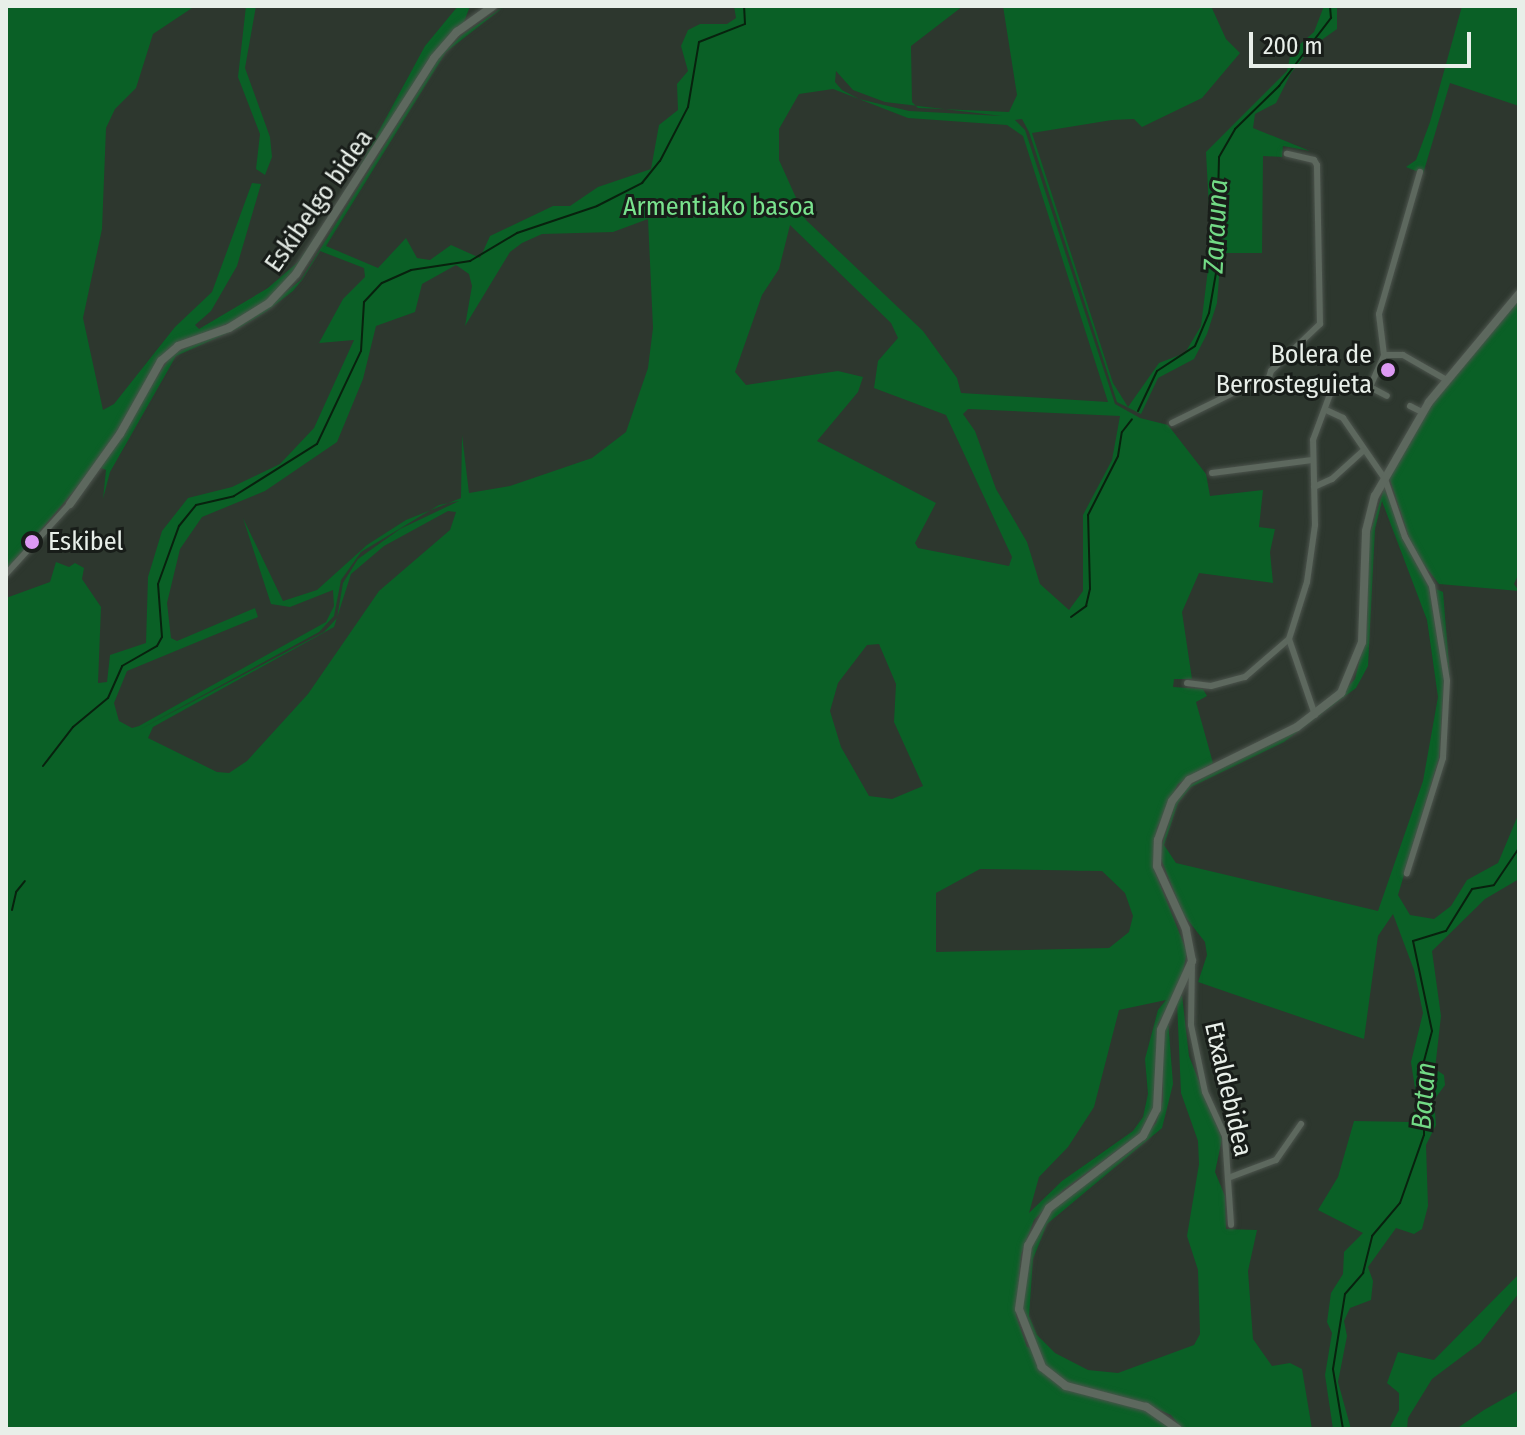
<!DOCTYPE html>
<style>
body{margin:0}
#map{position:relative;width:1525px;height:1435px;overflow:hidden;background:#2d372e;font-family:"Fira Sans Condensed",sans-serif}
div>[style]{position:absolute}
.green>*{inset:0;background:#0a6026}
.stream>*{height:2px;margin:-1px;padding:0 1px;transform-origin:1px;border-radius:1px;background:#08220e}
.roads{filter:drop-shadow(0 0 2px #4c544d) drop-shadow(0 0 2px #4c544d)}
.minor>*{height:6px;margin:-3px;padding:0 3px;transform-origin:3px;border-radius:3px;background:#5d685e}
.tertiary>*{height:8px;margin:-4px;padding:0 4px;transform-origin:4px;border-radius:4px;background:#5d685e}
.dots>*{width:22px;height:22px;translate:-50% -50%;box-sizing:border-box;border:4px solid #181d19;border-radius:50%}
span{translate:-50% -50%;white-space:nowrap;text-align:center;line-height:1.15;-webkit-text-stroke:6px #181d19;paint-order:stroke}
.street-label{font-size:26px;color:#e8efe9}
.park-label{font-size:26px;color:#79e28d}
.poi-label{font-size:26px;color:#e8efe9}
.right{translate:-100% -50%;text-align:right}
.left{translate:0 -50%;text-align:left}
.water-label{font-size:28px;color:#72da85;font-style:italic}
.frame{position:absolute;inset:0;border:8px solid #e8efe9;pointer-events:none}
.scale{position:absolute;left:1249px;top:32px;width:222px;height:36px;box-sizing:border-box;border:4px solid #e8efe9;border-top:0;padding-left:10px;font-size:24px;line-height:28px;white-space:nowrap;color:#e8efe9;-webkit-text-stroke:6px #181d19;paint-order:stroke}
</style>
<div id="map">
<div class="green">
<div style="clip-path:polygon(6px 6px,195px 6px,153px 34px,136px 88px,115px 109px,106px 128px,102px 229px,83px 318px,103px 410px,114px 404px,175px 327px,212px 292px,252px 183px,261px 184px,237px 266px,211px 311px,195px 325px,199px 329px,268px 288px,298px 262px,348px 188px,425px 46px,458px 6px,470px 6px,464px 22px,497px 6px,440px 49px,305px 266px,257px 311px,169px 348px,95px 466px,6px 571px)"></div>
<div style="clip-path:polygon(246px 6px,256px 6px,245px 68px,270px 137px,272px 157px,265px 175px,256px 169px,260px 134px,238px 77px)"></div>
<div style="clip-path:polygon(evenodd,505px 6px,446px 52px,326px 246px,378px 268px,406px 238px,417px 258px,430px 260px,451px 245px,480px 258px,490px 236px,553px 206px,570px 206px,598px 187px,651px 169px,659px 125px,678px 110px,677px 84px,688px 71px,681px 46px,688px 30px,700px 24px,727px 24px,736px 18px,734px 6px,963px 6px,911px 46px,912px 102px,918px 108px,1009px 112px,1017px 95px,1003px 6px,1211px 6px,1226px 39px,1240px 53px,1202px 98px,1142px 127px,1134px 119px,1112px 120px,1032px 133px,1113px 383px,1128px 407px,1159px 363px,1185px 353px,1201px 326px,1211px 245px,1206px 152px,1287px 71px,1291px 52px,1314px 32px,1324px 6px,1337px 6px,1337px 29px,1313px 46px,1291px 73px,1276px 103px,1255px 114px,1253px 128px,1310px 151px,1283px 146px,1282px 157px,1263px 156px,1262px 253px,1221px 253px,1217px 303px,1207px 334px,1194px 359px,1158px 378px,1141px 414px,1117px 402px,1029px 132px,1022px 119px,1015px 120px,1025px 130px,1115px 404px,1140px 418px,1168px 425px,1206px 474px,1210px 496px,1263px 490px,1259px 527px,1275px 529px,1270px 552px,1273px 583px,1199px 573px,1182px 612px,1192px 679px,1174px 679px,1173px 687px,1203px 689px,1207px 696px,1196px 702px,1213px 763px,1178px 784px,1157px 828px,1153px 867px,1187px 952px,1181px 982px,1158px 1024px,1155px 1105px,1139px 1134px,1063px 1190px,1034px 1220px,1021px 1255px,1016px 1316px,1027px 1347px,1035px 1349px,1022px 1305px,1032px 1246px,1049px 1211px,1132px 1150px,1156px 1123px,1163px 1100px,1162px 1042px,1168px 1019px,1173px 1084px,1162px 1128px,1047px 1224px,1033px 1259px,1029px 1316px,1037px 1335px,1055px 1353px,1088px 1370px,1118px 1373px,1194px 1345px,1200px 1334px,1198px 1270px,1187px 1236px,1199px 1164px,1198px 1141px,1181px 1093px,1177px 1002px,1182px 995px,1189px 1056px,1222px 1139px,1215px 1172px,1225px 1196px,1226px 1229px,1257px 1230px,1248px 1271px,1253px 1339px,1272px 1366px,1290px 1363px,1302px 1369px,1312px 1429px,1182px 1429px,1171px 1415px,1142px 1402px,1174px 1429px,6px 1429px,6px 598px,50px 582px,56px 562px,69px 567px,75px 563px,84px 568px,82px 579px,101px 607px,98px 683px,107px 682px,110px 655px,146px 643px,148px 577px,162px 531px,188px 498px,232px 487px,280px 464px,314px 428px,354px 340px,319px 343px,343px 299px,365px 277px,364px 268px,320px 251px,302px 280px,293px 291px,267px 311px,239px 328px,176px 356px,110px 472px,103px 499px,106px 470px,99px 467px,172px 354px,249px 321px,301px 280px,440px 56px,462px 35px,505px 6px,836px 71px,853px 90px,885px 102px,1002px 116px,909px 111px,859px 99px,842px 90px,835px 82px,836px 71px,505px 6px,833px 89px,908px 118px,1007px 125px,1023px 136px,1108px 402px,961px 393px,957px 378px,923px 331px,806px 220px,779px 160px,779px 129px,799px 94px,833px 89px,505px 6px,648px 219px,653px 328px,648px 368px,626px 432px,592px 458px,510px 486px,469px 493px,462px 435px,461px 498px,406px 520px,367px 545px,317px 590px,283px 601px,243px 518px,271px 604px,290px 607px,333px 590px,334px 606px,326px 622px,139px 726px,132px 728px,119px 721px,114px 703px,127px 671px,258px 617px,255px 608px,177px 641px,171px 638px,167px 603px,180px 549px,202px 517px,265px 491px,337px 442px,363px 379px,376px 326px,415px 312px,422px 284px,456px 265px,469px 274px,472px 286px,465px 326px,510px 252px,522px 243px,542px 234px,613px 232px,648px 219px,505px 6px,790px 225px,891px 323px,898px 338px,878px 361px,874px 388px,946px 415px,1012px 557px,1009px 566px,918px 548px,915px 543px,936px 503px,817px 441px,858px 392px,863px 377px,838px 371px,746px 385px,735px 372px,762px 295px,779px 269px,790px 225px,505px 6px,968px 409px,1120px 416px,1112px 460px,1083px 515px,1083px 591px,1069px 610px,1040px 584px,1027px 542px,996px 489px,975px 431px,963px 414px,968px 409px,505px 6px,459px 501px,400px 529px,358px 559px,343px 583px,337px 618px,324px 632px,137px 731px,319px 632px,334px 616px,341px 580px,361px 552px,439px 505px,459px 501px,505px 6px,448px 511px,456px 512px,450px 530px,379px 591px,308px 694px,247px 761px,229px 773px,217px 772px,148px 738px,153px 727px,334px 627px,351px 574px,384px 546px,448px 511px,505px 6px,879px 644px,896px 684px,894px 722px,923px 786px,892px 799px,869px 796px,841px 747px,830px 711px,838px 683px,867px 645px,879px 644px,505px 6px,980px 869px,1102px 871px,1125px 893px,1133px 916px,1129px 932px,1109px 948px,936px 952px,936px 893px,980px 869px,505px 6px,1166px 1000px,1158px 1010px,1145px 1059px,1148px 1094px,1143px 1117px,1133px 1131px,1062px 1181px,1029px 1213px,1039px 1177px,1068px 1147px,1094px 1107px,1119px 1010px,1166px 1000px)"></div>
<div style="clip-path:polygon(1462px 6px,1519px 6px,1519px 106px,1450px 83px,1423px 174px,1406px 167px,1416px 160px,1430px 122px)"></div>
<div style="clip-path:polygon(1519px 300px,1519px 573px,1514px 584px,1519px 591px,1439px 584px,1414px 552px,1389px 477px,1429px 405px)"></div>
<div style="clip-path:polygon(evenodd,1384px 488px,1429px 588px,1444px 679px,1439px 758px,1398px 895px,1410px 915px,1434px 919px,1451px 906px,1467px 880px,1498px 863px,1519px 813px,1519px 879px,1485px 899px,1432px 951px,1441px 1016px,1435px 1069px,1444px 1075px,1445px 1085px,1434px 1100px,1436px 1125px,1426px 1145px,1428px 1206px,1422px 1229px,1414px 1234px,1396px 1228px,1368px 1267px,1373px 1281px,1371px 1300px,1350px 1308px,1344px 1321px,1347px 1336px,1338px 1382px,1351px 1429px,1333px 1429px,1325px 1375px,1332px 1333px,1327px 1322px,1331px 1293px,1343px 1274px,1344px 1252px,1363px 1233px,1318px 1210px,1338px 1177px,1354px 1121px,1411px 1122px,1417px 1102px,1411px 1062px,1423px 1013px,1414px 970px,1393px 914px,1378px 936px,1364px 1039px,1198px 982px,1207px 955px,1205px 942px,1183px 914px,1159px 854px,1176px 800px,1188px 786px,1321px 715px,1355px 679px,1367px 628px,1369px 537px,1384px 488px,1382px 501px,1427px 620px,1438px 697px,1423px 781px,1378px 911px,1176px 863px,1164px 845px,1178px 803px,1191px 787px,1284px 742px,1356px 688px,1368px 666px,1375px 529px,1382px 501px)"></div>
<div style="clip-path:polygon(1436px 589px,1443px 592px,1450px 677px,1440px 626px)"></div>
<div style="clip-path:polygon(1519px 1274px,1519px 1293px,1480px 1343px,1432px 1379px,1408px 1418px,1407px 1429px,1389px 1429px,1399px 1410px,1399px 1393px,1387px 1383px,1398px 1352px,1434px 1360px)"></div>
<div style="clip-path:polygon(1519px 1390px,1519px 1429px,1456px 1429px,1484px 1410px)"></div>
</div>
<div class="stream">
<div style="left:1138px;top:411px;width:44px;rotate:-64.6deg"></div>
<div style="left:1157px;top:371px;width:45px;rotate:-33.3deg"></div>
<div style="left:1195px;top:346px;width:36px;rotate:-67deg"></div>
<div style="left:1209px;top:313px;width:41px;rotate:-80.1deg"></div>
<div style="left:1216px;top:273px;width:116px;rotate:-88.5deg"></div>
<div style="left:1219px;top:157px;width:32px;rotate:-60deg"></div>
<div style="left:1235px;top:129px;width:62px;rotate:-44.3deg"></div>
<div style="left:1279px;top:86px;width:86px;rotate:-52.6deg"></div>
<div style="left:1331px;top:18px;width:12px;rotate:-95deg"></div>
<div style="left:1071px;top:617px;width:19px;rotate:-36deg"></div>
<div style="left:1086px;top:606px;width:17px;rotate:-77deg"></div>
<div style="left:1090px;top:589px;width:74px;rotate:-91.5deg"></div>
<div style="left:1088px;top:515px;width:66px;rotate:-63deg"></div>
<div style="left:1118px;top:456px;width:24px;rotate:-81deg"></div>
<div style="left:1122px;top:432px;width:16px;rotate:-52deg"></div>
<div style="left:43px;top:766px;width:49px;rotate:-52.4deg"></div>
<div style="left:73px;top:727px;width:45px;rotate:-39.6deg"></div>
<div style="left:108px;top:698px;width:35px;rotate:-66deg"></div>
<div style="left:122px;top:666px;width:40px;rotate:-29.7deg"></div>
<div style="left:157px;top:646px;width:10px;rotate:-61deg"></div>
<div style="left:162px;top:637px;width:53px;rotate:-94.3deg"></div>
<div style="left:158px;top:584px;width:62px;rotate:-70.1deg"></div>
<div style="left:179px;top:526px;width:27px;rotate:-51deg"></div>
<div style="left:196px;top:505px;width:39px;rotate:-13deg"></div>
<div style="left:234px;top:496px;width:98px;rotate:-32.1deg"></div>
<div style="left:317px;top:444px;width:103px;rotate:-64.7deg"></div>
<div style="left:361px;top:351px;width:49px;rotate:-86.5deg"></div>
<div style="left:364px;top:302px;width:26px;rotate:-47deg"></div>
<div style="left:382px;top:283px;width:32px;rotate:-24deg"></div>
<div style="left:411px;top:270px;width:60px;rotate:-8.7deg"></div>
<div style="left:470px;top:261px;width:55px;rotate:-30.8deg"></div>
<div style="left:517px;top:233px;width:84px;rotate:-18.6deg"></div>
<div style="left:597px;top:206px;width:51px;rotate:-27.1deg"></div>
<div style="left:642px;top:183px;width:28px;rotate:-51deg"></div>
<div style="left:660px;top:161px;width:61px;rotate:-62.6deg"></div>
<div style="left:688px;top:107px;width:66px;rotate:-80.4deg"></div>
<div style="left:699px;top:42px;width:49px;rotate:-21.4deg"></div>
<div style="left:745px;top:24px;width:18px;rotate:-93deg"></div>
<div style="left:12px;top:910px;width:18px;rotate:-77deg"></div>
<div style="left:16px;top:892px;width:14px;rotate:-51deg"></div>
<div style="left:1343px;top:1429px;width:61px;rotate:-99.5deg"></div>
<div style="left:1333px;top:1369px;width:76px;rotate:-80.9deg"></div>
<div style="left:1345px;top:1294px;width:28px;rotate:-49deg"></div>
<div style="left:1363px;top:1273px;width:38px;rotate:-76deg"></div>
<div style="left:1372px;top:1236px;width:43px;rotate:-49.7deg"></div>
<div style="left:1400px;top:1203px;width:72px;rotate:-70.6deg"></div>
<div style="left:1424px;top:1135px;width:74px;rotate:-90deg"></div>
<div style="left:1424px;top:1061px;width:31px;rotate:-75deg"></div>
<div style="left:1432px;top:1031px;width:92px;rotate:-101.9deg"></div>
<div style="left:1413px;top:941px;width:34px;rotate:-17deg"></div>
<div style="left:1446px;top:931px;width:49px;rotate:-58.2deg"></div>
<div style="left:1472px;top:889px;width:22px;rotate:-10deg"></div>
<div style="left:1494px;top:885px;width:45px;rotate:-56deg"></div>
</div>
<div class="roads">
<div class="minor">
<div style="left:1384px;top:355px;width:41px;rotate:-97deg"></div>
<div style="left:1379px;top:314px;width:148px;rotate:-73.9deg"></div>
<div style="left:1267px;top:384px;width:14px;rotate:-73deg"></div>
<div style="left:1271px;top:371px;width:68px;rotate:-43.8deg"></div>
<div style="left:1320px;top:324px;width:159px;rotate:-91.1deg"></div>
<div style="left:1317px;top:165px;width:6px;rotate:-121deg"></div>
<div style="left:1314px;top:160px;width:28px;rotate:-167deg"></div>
<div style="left:1370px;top:387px;width:19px;rotate:28deg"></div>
<div style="left:1410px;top:406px;width:13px;rotate:27deg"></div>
<div style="left:1326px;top:410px;width:19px;rotate:25deg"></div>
<div style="left:1343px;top:418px;width:74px;rotate:55.5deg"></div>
<div style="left:1385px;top:479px;width:61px;rotate:71deg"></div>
<div style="left:1405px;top:537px;width:56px;rotate:61.1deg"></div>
<div style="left:1432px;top:586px;width:96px;rotate:81deg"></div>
<div style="left:1447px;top:681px;width:77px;rotate:93deg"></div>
<div style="left:1443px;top:758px;width:121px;rotate:107.4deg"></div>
<div style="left:1172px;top:423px;width:79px;rotate:-26.2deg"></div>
<div style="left:1243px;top:388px;width:24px;rotate:-9deg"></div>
<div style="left:1267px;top:384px;width:65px;rotate:4.4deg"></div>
<div style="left:1212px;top:473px;width:101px;rotate:-7.4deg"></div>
<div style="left:1314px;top:487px;width:20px;rotate:-24deg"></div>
<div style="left:1332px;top:479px;width:42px;rotate:-42.1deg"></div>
<div style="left:6px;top:574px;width:95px;rotate:-47.6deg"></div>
<div style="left:1187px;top:683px;width:24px;rotate:7deg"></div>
<div style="left:1211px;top:686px;width:35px;rotate:-15deg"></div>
<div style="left:1245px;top:677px;width:58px;rotate:-40.8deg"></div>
<div style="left:1315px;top:715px;width:80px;rotate:-108.9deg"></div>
<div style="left:1289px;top:639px;width:60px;rotate:-72.5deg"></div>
<div style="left:1307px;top:582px;width:58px;rotate:-82deg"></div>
<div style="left:1315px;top:525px;width:85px;rotate:-91.3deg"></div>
<div style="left:1313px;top:440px;width:54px;rotate:-69.6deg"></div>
<div style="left:1332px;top:389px;width:38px;rotate:-3deg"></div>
<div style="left:1370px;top:387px;width:35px;rotate:-66deg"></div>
<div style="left:1384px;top:355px;width:19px"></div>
<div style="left:1403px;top:355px;width:48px;rotate:29.7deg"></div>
<div style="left:1192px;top:961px;width:64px;rotate:90.9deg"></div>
<div style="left:1191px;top:1025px;width:68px;rotate:78.2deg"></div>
<div style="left:1205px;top:1092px;width:48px;rotate:65.6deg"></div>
<div style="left:1225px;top:1136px;width:89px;rotate:86.1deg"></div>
<div style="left:1228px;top:1178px;width:51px;rotate:-20.6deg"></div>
<div style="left:1276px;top:1160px;width:44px;rotate:-55.2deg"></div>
</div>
<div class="tertiary">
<div style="left:70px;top:504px;width:86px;rotate:-54.5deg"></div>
<div style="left:120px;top:434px;width:84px;rotate:-60.7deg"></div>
<div style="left:161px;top:361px;width:23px;rotate:-41deg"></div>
<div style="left:178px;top:346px;width:54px;rotate:-19.4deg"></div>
<div style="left:229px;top:328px;width:47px;rotate:-32deg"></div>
<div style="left:269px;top:303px;width:40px;rotate:-47deg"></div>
<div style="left:296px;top:274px;width:256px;rotate:-57.4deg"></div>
<div style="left:434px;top:58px;width:35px;rotate:-49deg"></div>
<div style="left:457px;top:32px;width:44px;rotate:-35.8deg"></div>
<div style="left:1178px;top:1429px;width:39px;rotate:-145deg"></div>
<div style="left:1146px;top:1407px;width:83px;rotate:-165.3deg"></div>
<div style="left:1066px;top:1386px;width:31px;rotate:-142deg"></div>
<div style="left:1042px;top:1367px;width:62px;rotate:-111.6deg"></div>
<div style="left:1019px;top:1309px;width:64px;rotate:-81.9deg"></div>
<div style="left:1028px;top:1246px;width:43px;rotate:-61.1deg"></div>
<div style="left:1049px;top:1208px;width:118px;rotate:-37.5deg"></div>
<div style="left:1143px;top:1136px;width:30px;rotate:-63deg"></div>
<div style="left:1157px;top:1109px;width:79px;rotate:-87.1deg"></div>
<div style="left:1161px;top:1030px;width:76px;rotate:-65.8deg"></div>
<div style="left:1192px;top:961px;width:33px;rotate:-101deg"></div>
<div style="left:1186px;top:929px;width:69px;rotate:-114.7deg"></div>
<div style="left:1157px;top:866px;width:26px;rotate:-88deg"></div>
<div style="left:1158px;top:840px;width:41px;rotate:-70.3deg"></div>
<div style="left:1172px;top:801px;width:27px;rotate:-51deg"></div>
<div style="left:1189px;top:780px;width:120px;rotate:-26.1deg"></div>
<div style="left:1297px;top:727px;width:56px;rotate:-37.7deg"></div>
<div style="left:1341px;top:693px;width:55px;rotate:-67.6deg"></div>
<div style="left:1362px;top:642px;width:111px;rotate:-87.9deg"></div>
<div style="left:1366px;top:531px;width:36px;rotate:-76deg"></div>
<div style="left:1375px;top:496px;width:108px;rotate:-60.1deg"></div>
<div style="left:1429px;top:402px;width:141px;rotate:-50.2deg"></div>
</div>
</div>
<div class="dots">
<div style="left:1388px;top:370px;background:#dd99f3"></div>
<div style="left:32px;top:542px;background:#dd99f3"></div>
</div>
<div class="street-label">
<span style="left:319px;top:201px;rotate:-55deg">Eskibelgo bidea</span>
<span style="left:1228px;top:1089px;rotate:77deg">Etxaldebidea</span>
</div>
<div class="park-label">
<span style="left:719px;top:207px">Armentiako basoa</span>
</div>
<div class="poi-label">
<span class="right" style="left:1372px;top:370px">Bolera de<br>Berrosteguieta</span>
<span class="left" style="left:48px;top:542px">Eskibel</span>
</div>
<div class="water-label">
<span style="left:1216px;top:226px;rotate:-87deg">Zarauna</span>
<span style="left:1424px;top:1096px;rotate:-86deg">Batan</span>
</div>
<div class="frame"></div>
<div class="scale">200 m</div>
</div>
